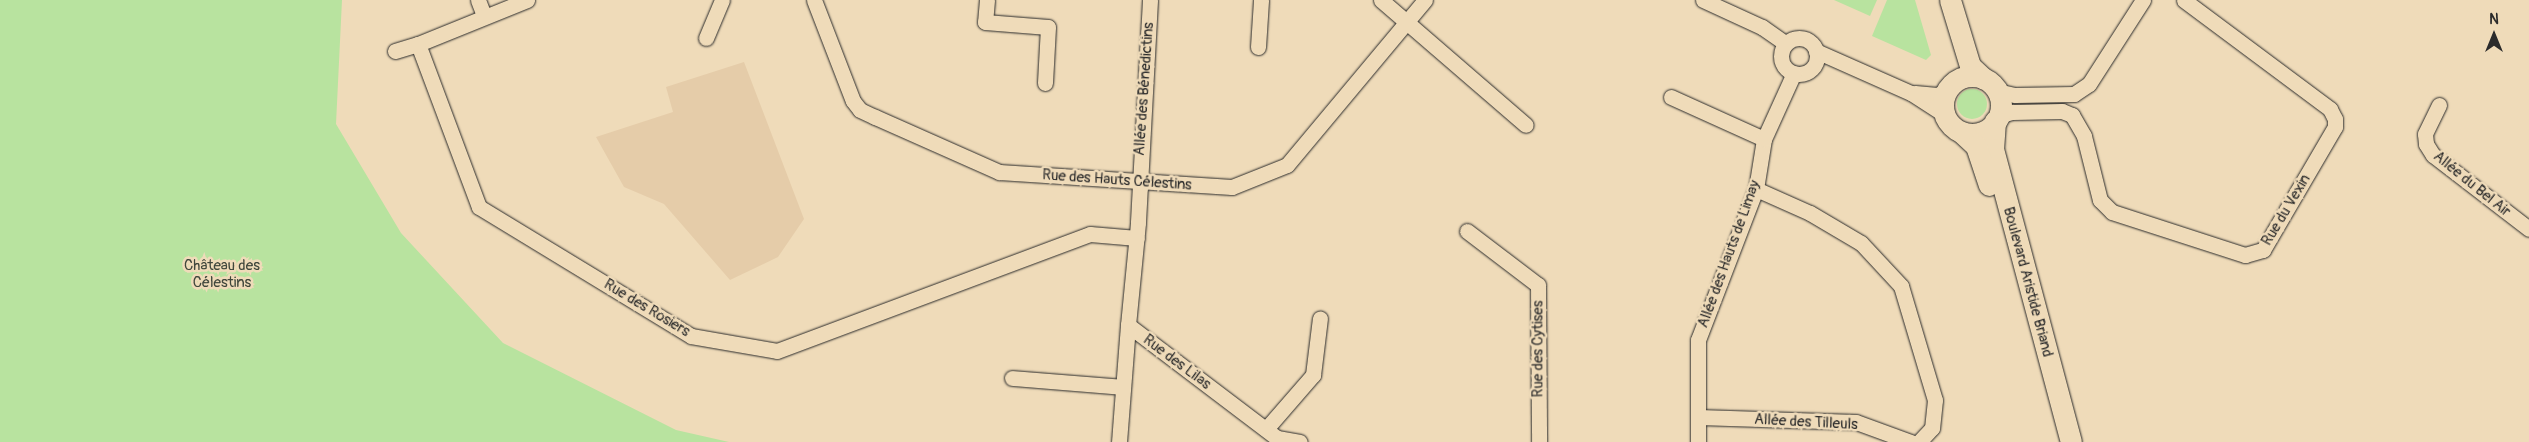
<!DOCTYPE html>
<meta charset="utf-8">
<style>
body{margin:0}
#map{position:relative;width:2529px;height:442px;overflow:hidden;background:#efdbb9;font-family:Pangolin,sans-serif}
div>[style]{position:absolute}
.built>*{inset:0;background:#e5cca9}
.green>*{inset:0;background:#b8e39f}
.round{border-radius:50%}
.roads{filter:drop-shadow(0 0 1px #2b2b2b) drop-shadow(0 0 1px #2b2b2b)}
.street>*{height:15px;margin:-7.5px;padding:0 7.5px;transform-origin:7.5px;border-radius:7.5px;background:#efdbb9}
.street>.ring{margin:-7.5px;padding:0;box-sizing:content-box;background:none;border:15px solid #efdbb9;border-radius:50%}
.secondary>*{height:21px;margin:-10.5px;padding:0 10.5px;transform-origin:10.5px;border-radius:10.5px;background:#efdbb9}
.secondary>.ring{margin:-10.5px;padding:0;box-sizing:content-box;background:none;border:21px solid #efdbb9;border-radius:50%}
span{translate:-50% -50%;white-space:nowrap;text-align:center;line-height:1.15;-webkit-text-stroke:5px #efdbb9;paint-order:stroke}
.street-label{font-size:15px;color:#2b2b2b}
.park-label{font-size:15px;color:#40473c}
.north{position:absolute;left:2469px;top:10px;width:50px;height:50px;-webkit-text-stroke:4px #efdbb9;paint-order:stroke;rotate:0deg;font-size:14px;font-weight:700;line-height:20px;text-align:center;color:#2b2b2b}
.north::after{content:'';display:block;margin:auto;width:18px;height:22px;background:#2b2b2b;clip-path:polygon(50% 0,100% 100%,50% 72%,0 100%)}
</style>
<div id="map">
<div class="built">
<div style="clip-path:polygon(744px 62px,804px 219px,778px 257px,730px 280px,664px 204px,624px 187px,596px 137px,673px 112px,666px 87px)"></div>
</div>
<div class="green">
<div style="clip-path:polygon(0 0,342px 0,336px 124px,401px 233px,503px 343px,676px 430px,729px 442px,0 442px)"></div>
<div style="clip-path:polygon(1834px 0,1877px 0,1870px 16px)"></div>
<div style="clip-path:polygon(1887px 0,1915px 0,1931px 55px,1926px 60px,1872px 36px)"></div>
<div class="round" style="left:1957px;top:89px;width:30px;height:30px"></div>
</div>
<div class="roads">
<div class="street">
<div style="left:478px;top:0;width:17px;rotate:69deg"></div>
<div style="left:527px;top:0;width:118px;rotate:158deg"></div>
<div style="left:418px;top:44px;width:174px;rotate:69.5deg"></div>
<div style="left:479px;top:207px;width:248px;rotate:31.3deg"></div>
<div style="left:691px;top:336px;width:87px;rotate:9.9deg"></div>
<div style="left:777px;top:351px;width:334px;rotate:-20.5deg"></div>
<div style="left:1090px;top:234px;width:47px;rotate:4.9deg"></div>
<div style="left:814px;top:0;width:108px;rotate:68.9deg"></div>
<div style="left:853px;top:101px;width:11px;rotate:52deg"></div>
<div style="left:860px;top:110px;width:17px;rotate:25deg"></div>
<div style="left:875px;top:117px;width:136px;rotate:23.9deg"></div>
<div style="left:999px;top:172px;width:233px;rotate:3.7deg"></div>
<div style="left:1232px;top:187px;width:59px;rotate:-21.8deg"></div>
<div style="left:1287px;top:165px;width:215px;rotate:-50.1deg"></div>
<div style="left:987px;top:0;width:22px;rotate:95deg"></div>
<div style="left:985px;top:22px;width:63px;rotate:4.5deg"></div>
<div style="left:1048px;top:27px;width:56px;rotate:93.1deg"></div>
<div style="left:1150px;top:0;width:223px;rotate:93.1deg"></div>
<div style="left:1138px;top:223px;width:102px;rotate:95.6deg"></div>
<div style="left:1128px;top:325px;width:187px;rotate:37.2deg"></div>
<div style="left:1277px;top:438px;width:23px;rotate:10deg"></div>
<div style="left:1381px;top:0;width:191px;rotate:40.8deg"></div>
<div style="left:1703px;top:0;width:65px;rotate:24.6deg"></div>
<div style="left:1762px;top:27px;width:29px;rotate:35deg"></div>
<div style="left:706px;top:38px;width:41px;rotate:-67.2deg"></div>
<div class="ring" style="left:1781px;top:38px;width:21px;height:21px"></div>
<div style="left:1258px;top:47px;width:47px;rotate:-86.3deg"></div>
<div style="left:395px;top:51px;width:24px;rotate:-17deg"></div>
<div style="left:1816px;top:51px;width:104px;rotate:23.9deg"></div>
<div style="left:1911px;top:93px;width:40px;rotate:32.9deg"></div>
<div style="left:1997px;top:91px;width:18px;rotate:13deg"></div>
<div style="left:2015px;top:95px;width:59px;rotate:-1deg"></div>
<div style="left:2074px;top:94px;width:18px;rotate:-34deg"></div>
<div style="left:2089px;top:84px;width:100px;rotate:-57.3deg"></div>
<div style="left:1915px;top:93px;width:22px;rotate:5deg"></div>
<div style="left:1937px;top:95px;width:10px;rotate:-24deg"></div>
<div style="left:1671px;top:97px;width:102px;rotate:24.3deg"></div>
<div style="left:2439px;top:105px;width:32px;rotate:116deg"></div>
<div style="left:2425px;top:134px;width:10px;rotate:84deg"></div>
<div style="left:2426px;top:144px;width:13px;rotate:58deg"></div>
<div style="left:2433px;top:155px;width:121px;rotate:37.6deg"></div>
<div style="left:1998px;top:116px;width:15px;rotate:-16deg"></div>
<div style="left:2012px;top:112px;width:50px;rotate:-1.1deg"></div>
<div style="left:2062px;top:111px;width:11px;rotate:22deg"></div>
<div style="left:2072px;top:115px;width:24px;rotate:60deg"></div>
<div style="left:2084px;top:136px;width:66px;rotate:76deg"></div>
<div style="left:2100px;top:200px;width:17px;rotate:45deg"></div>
<div style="left:2112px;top:212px;width:140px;rotate:17.9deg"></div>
<div style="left:2245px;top:255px;width:19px;rotate:-16deg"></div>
<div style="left:2263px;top:250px;width:143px;rotate:-59.7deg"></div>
<div style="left:2335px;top:127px;width:8px;rotate:-90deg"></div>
<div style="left:2335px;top:119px;width:11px;rotate:-117deg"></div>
<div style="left:2330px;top:109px;width:182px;rotate:-143.3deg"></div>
<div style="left:1756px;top:189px;width:59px;rotate:24deg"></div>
<div style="left:1810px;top:213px;width:59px;rotate:30.5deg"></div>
<div style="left:1861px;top:243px;width:59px;rotate:47.1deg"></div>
<div style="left:1901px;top:286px;width:119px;rotate:73.4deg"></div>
<div style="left:1935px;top:400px;width:28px;rotate:96deg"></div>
<div style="left:1932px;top:428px;width:19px;rotate:133deg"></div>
<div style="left:1467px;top:231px;width:89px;rotate:37.3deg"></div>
<div style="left:1538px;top:285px;width:157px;rotate:89.6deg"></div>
<div style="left:1012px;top:378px;width:111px;rotate:4.6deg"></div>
<div style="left:1698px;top:417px;width:158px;rotate:1.8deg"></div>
<div style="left:1856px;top:422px;width:59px;rotate:20deg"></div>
<div style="left:1266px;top:429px;width:72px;rotate:-49deg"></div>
<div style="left:1313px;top:375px;width:57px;rotate:-83deg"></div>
<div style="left:1119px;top:442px;width:117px;rotate:-85.6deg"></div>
<div style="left:1698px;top:442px;width:102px;rotate:-90deg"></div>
<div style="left:1698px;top:340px;width:162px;rotate:-69deg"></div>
<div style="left:1756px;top:189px;width:51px;rotate:-80.9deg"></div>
<div style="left:1764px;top:139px;width:72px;rotate:-65.6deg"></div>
</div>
<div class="secondary">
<div style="left:1950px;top:0;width:69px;rotate:73.1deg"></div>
<div style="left:1970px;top:66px;width:18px;rotate:43deg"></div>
<div class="ring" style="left:1943px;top:76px;width:37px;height:37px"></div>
<div style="left:1995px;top:121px;width:28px;rotate:94deg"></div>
<div style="left:1993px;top:149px;width:303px;rotate:75.1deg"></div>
<div style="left:1961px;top:132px;width:21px;rotate:43deg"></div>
<div style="left:1976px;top:146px;width:41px;rotate:71.6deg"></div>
</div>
</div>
<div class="street-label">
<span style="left:1144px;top:89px;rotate:-86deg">Allée des Bénedictins</span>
<span style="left:1117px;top:180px;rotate:4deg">Rue des Hauts Célestins</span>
<span style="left:2472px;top:184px;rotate:39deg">Allée du Bel Air</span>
<span style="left:2286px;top:210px;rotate:-59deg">Rue du Vexin</span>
<span style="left:1729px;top:254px;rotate:-70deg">Allée des Hauts de Limay</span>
<span style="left:2028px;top:282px;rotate:75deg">Boulevard Aristide Briand</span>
<span style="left:647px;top:308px;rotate:31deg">Rue des Rosiers</span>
<span style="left:1538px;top:349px;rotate:-90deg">Rue des Cytises</span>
<span style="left:1177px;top:362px;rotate:37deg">Rue des Lilas</span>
<span style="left:1806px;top:422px;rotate:3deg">Allée des Tilleuls</span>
</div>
<div class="park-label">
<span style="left:222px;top:274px">Château des<br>Célestins</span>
</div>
<div class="north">N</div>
</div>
